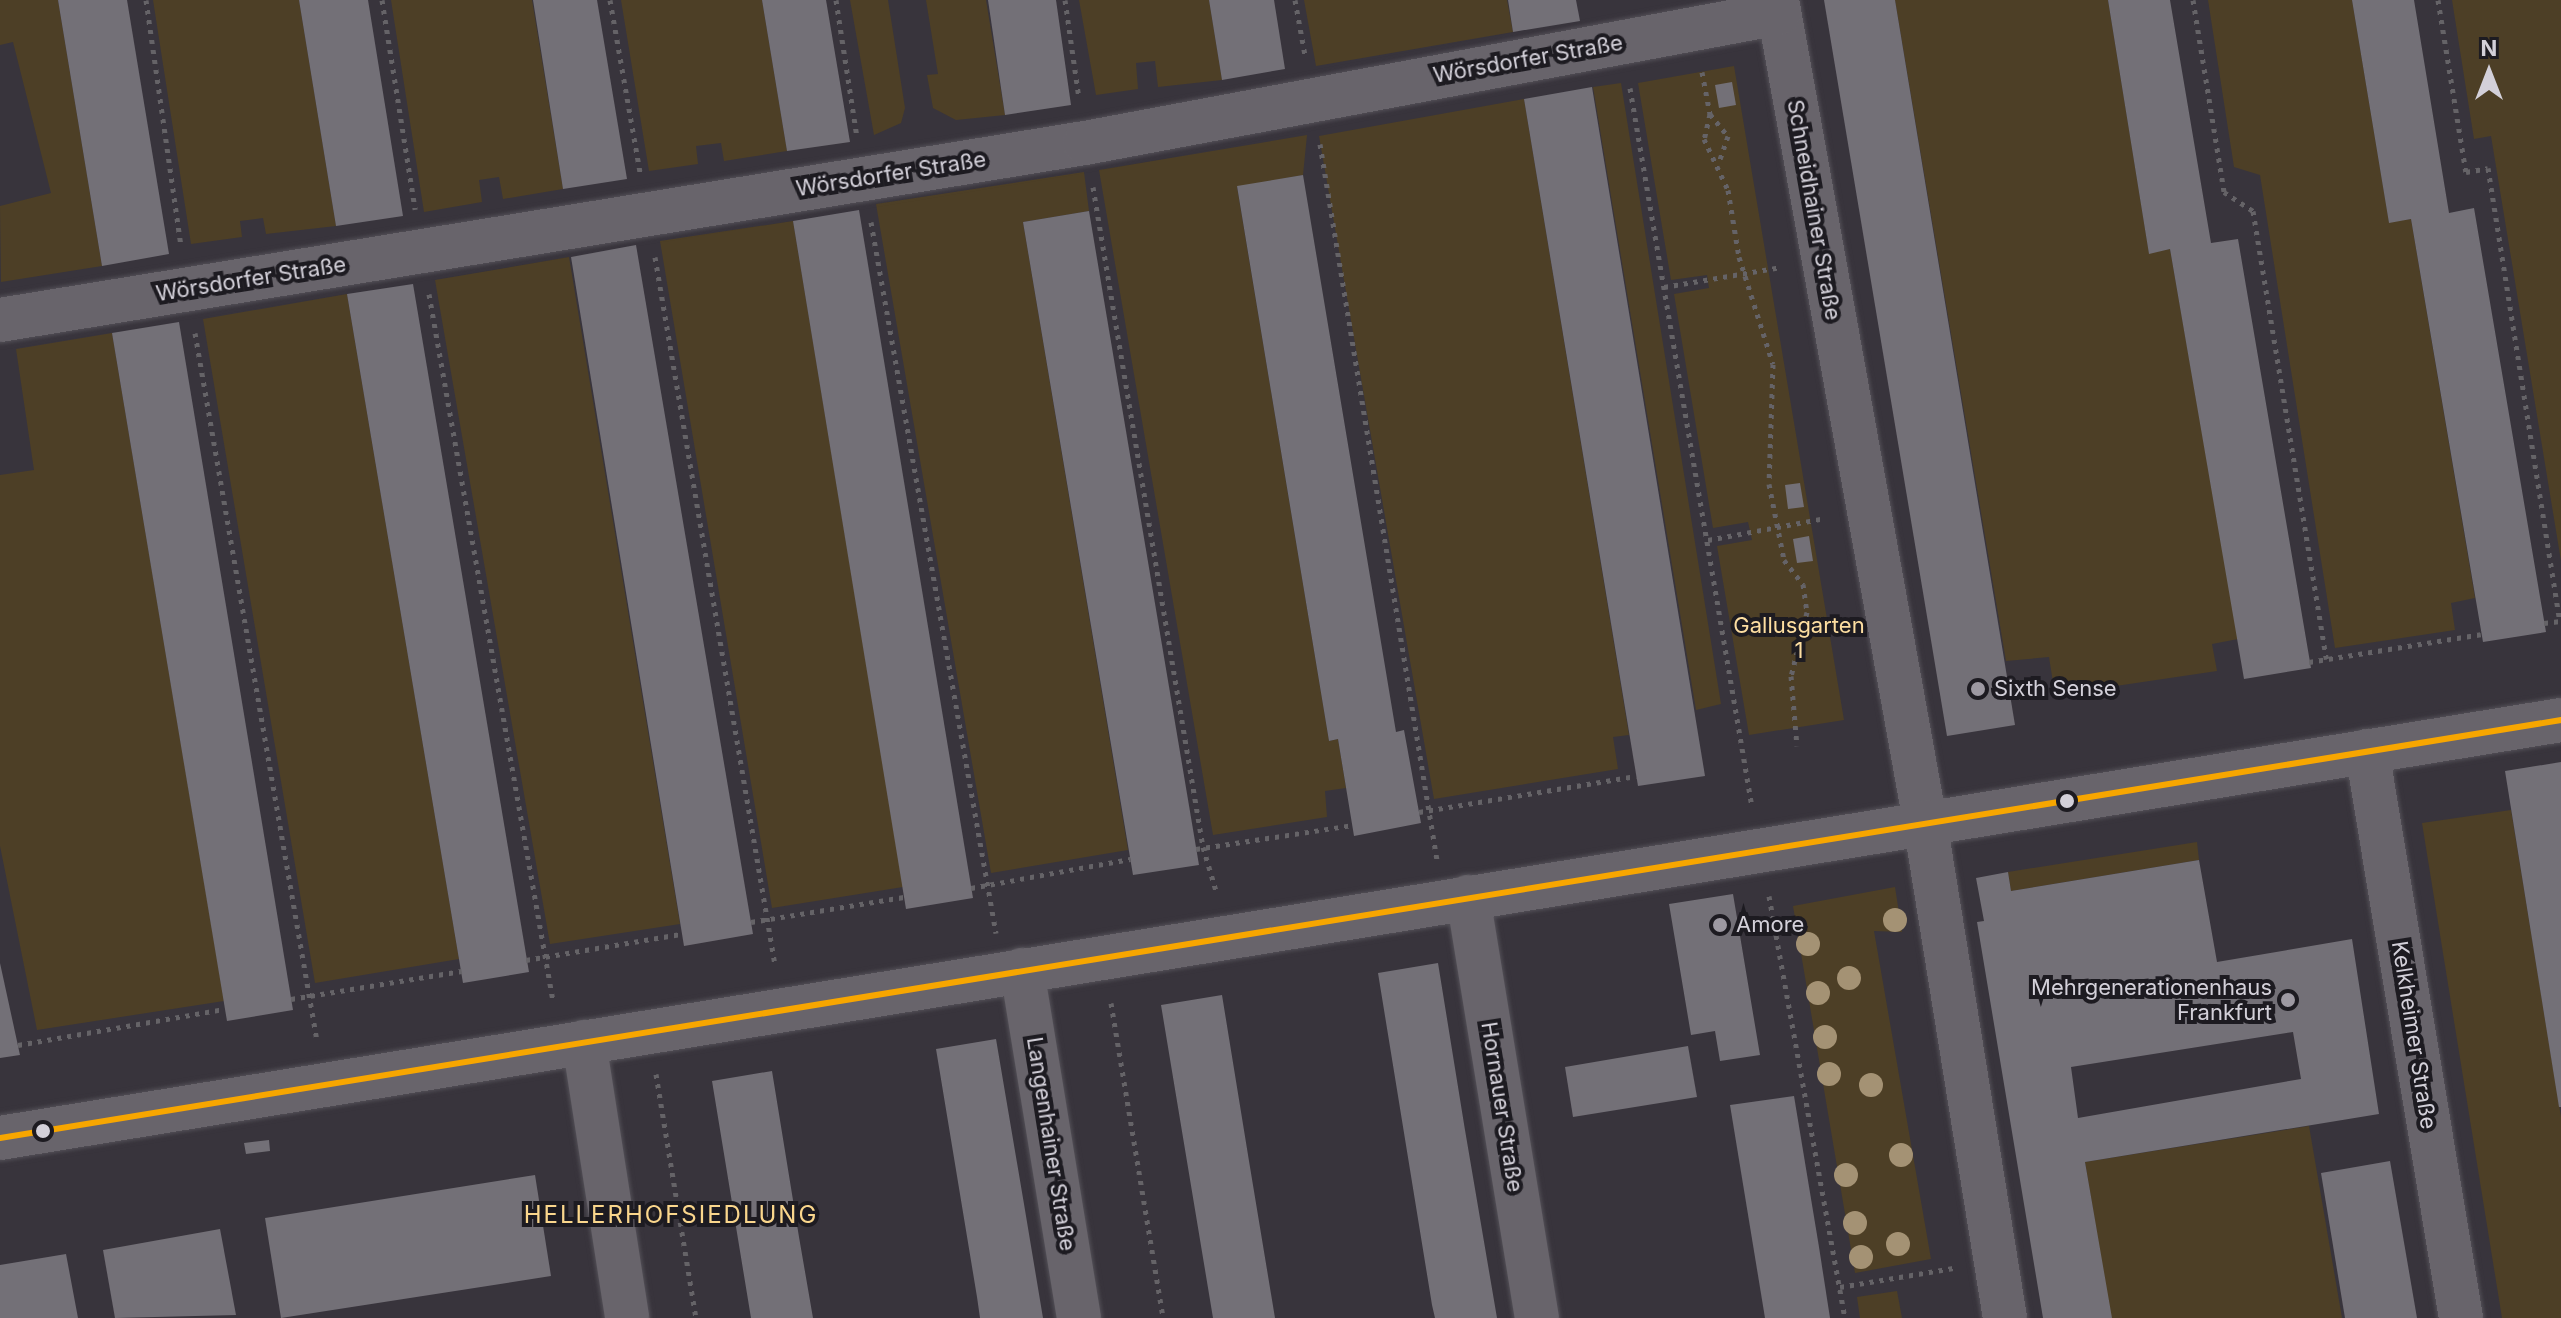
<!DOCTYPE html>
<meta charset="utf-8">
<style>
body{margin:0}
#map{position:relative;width:2561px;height:1318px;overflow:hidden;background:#38343c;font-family:Inter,sans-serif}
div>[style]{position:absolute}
.green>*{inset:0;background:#4d3f26}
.building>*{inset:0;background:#737077}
.path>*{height:5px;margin-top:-2.5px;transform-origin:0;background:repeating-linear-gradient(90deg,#656367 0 4px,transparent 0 10px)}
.roads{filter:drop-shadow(0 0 2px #535057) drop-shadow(0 0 2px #535057)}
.minor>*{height:44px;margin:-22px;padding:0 22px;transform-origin:22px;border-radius:22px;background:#68646b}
.bus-1>*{height:6px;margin:-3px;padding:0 3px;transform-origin:3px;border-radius:3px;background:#f7a600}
.trees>*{width:24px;height:24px;margin:-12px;border-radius:50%;background:#a49274}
.dots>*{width:22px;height:22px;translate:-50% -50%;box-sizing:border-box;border:4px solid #1d1b21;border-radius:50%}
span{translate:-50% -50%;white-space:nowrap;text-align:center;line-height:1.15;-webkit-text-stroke:8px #1d1b21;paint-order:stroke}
.street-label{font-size:22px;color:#d3d0d9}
.park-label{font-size:22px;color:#fddea1}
.poi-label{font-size:22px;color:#d3d0d9}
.left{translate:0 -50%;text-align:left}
.right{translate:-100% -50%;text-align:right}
.neighbourhood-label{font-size:24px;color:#fad68c;letter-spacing:2px}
.north{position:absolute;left:2449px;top:32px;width:80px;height:80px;-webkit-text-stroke:6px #1d1b21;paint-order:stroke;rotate:0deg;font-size:22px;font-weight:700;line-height:32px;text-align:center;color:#d3d0d9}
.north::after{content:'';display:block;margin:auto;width:28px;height:36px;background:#d3d0d9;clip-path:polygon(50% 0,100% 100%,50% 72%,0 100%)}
</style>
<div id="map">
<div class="green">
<div style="clip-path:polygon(0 0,58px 0,102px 266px,1px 282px,0 206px,51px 193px,13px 42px,0 45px)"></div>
<div style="clip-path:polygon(153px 0,299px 0,336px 226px,266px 234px,263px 218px,240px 221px,242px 237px,191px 244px)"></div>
<div style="clip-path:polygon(391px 0,532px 0,563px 189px,503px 199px,499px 177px,479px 180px,482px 202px,424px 212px)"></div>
<div style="clip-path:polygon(621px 0,762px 0,787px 151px,724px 161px,721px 143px,696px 146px,698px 164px,649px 171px)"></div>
<div style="clip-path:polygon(850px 0,888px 0,905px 108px,901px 123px,874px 135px)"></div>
<div style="clip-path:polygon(926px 0,986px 0,1005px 115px,956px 120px,933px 108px,927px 75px,938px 74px)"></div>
<div style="clip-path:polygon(1079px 0,1209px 0,1222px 80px,1158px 87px,1155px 61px,1136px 63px,1138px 89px,1096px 95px)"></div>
<div style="clip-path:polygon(1304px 0,1507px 0,1513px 32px,1316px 66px)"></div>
<div style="clip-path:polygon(1895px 0,2108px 0,2149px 253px,2170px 249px,2238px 639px,2212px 644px,2217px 671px,2055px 695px,2049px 657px,2006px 661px)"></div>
<div style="clip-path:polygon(2208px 0,2352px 0,2389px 222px,2411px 219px,2475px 598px,2451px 603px,2455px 630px,2335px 648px,2260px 175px,2234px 167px)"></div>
<div style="clip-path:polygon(2452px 0,2561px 0,2561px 561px,2491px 136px,2474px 139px)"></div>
<div style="clip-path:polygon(1734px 66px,1844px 720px,1749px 735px,1717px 546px,1752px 540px,1748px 522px,1713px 528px,1674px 294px,1709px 288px,1707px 275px,1671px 280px,1638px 83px)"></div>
<div style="clip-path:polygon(1621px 83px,1721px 704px,1696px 710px,1593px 87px)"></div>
<div style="clip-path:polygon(1524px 99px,1629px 735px,1613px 737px,1618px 769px,1434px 799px,1319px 136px)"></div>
<div style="clip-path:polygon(1307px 135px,1303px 175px,1237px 187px,1329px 741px,1338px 739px,1346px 788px,1325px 791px,1327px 817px,1213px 835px,1099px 170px)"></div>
<div style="clip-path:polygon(1084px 172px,1089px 211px,1023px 222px,1128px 850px,991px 873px,876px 204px)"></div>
<div style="clip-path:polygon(793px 221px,903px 887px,772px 908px,660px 241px)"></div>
<div style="clip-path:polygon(569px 257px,680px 924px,550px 944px,435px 280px)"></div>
<div style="clip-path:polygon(347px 294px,459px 959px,315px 983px,203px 319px)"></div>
<div style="clip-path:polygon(112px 333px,224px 1001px,37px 1030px,0 846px,0 475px,34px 470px,16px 349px)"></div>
<div style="clip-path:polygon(2511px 810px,2561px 1117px,2561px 1318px,2502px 1318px,2422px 823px)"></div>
<div style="clip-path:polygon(2197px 842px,2199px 860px,2011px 891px,2008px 872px)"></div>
<div style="clip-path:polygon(1895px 887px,1902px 932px,1874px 931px,1931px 1259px,1855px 1273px,1793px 906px)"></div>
<div style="clip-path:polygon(2309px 1126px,2342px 1318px,2111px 1318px,2085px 1162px)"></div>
<div style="clip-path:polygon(1897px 1291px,1902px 1318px,1860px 1318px,1857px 1297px)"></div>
</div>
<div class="building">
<div style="clip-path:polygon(58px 0,127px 0,169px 254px,102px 266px)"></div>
<div style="clip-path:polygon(299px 0,368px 0,403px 216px,336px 226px)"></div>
<div style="clip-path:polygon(533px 0,597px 0,627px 179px,563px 189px)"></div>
<div style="clip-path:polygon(762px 0,826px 0,850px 142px,787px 151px)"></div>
<div style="clip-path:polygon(988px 0,1056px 0,1071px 105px,1005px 115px)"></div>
<div style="clip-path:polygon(1209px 0,1274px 0,1285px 69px,1222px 80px)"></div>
<div style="clip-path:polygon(1508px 0,1576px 0,1580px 21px,1513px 32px)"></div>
<div style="clip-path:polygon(1824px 0,1895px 0,2015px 725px,1947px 736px)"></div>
<div style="clip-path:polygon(2108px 0,2170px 0,2211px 243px,2238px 239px,2311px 668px,2244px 679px,2170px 249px,2149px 254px)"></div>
<div style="clip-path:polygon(2352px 0,2414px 0,2449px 213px,2474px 208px,2546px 632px,2483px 642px,2411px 219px,2389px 223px)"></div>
<div style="clip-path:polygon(1732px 82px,1736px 105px,1719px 108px,1715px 85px)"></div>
<div style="clip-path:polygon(1592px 87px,1705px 776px,1638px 786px,1524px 99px)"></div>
<div style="clip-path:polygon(1303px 175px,1396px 732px,1404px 730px,1421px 823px,1354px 836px,1338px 739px,1329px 741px,1237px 186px)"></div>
<div style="clip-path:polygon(859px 210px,973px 898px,906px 909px,793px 221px)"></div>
<div style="clip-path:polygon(1089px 211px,1199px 865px,1133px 875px,1023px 222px)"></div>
<div style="clip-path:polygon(636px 245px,753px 934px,684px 946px,571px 257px)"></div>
<div style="clip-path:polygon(413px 284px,529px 972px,463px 983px,347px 294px)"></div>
<div style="clip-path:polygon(179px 322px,293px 1010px,227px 1021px,112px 333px)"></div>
<div style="clip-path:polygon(1800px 483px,1804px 507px,1788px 509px,1785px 485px)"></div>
<div style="clip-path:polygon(1809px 536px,1813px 561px,1797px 563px,1793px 539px)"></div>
<div style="clip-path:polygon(2561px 762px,2561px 1107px,2559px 1107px,2505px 771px)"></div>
<div style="clip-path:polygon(evenodd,2199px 860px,2217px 962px,2352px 939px,2379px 1114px,2085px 1162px,2112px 1318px,2043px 1318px,1977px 922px,1984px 921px,1976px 878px,2008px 872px,2011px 891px,2199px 860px,2293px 1032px,2301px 1079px,2078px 1118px,2071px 1067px,2293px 1032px)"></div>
<div style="clip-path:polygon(1733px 894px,1760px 1055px,1720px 1061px,1715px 1031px,1691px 1035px,1669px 904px)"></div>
<div style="clip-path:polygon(0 963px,20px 1055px,0 1058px)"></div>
<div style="clip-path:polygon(1438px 963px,1465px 1130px,1497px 1318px,1435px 1318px,1432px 1305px,1378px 973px)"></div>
<div style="clip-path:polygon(1222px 995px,1249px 1161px,1275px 1318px,1213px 1318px,1161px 1005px)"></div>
<div style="clip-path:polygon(996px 1039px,1024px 1204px,1043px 1318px,980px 1318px,977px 1297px,936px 1049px)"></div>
<div style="clip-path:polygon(1688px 1046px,1697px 1097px,1573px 1117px,1565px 1067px)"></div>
<div style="clip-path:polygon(772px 1071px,799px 1237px,813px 1318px,751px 1318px,712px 1081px)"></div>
<div style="clip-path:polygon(1794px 1096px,1819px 1247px,1830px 1318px,1765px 1318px,1730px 1105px)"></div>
<div style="clip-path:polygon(269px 1140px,270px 1151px,246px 1154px,244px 1143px)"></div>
<div style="clip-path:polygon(2390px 1161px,2417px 1318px,2345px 1318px,2321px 1173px)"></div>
<div style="clip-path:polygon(535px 1175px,551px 1276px,281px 1318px,265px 1218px)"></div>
<div style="clip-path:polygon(220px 1229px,236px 1315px,115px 1318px,103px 1250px)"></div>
<div style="clip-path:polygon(66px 1254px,78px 1318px,0 1318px,0 1265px)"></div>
</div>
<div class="path">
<div style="left:146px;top:0;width:247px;rotate:81.9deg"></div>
<div style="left:382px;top:0;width:212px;rotate:81deg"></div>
<div style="left:610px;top:0;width:175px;rotate:80.1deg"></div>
<div style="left:836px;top:0;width:139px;rotate:81.3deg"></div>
<div style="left:1065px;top:0;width:99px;rotate:81.9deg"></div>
<div style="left:1295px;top:0;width:56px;rotate:79.7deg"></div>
<div style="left:2193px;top:0;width:194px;rotate:80.8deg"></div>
<div style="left:2224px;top:192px;width:35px;rotate:33deg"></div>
<div style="left:2253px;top:211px;width:454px;rotate:80.7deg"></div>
<div style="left:2438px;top:0;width:174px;rotate:80.8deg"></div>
<div style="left:2466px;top:172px;width:22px;rotate:-10deg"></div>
<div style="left:2488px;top:168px;width:459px;rotate:81deg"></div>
<div style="left:1702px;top:72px;width:43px;rotate:79.2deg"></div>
<div style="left:1710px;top:114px;width:26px;rotate:103deg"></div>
<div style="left:1704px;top:139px;width:56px;rotate:64.8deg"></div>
<div style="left:1728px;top:190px;width:68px;rotate:80.7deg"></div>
<div style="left:1739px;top:257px;width:112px;rotate:72.4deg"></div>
<div style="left:1773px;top:364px;width:120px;rotate:91.9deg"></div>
<div style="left:1769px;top:484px;width:77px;rotate:78.8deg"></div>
<div style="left:1784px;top:560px;width:31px;rotate:52deg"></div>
<div style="left:1803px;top:584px;width:28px;rotate:82deg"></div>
<div style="left:1807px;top:612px;width:66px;rotate:104deg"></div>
<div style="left:1791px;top:676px;width:70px;rotate:85.1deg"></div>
<div style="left:1630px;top:88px;width:729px;rotate:80.37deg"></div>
<div style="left:1710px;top:114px;width:28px;rotate:51deg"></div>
<div style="left:1728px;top:136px;width:28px;rotate:109deg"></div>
<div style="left:1320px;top:144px;width:725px;rotate:80.72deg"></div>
<div style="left:1093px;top:187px;width:669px;rotate:80.54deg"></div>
<div style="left:1203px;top:847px;width:49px;rotate:73.4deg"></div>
<div style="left:871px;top:222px;width:722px;rotate:80.03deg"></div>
<div style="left:655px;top:257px;width:718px;rotate:80.38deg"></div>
<div style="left:1664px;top:287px;width:119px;rotate:-9.7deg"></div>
<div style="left:429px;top:294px;width:718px;rotate:80.05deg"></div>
<div style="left:195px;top:333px;width:718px;rotate:80.22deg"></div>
<div style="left:1708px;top:540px;width:119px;rotate:-10.6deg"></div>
<div style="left:2544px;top:623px;width:17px;rotate:-7deg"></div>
<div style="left:2309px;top:662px;width:174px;rotate:-9.2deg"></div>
<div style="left:1419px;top:812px;width:220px;rotate:-9.4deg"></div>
<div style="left:1196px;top:849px;width:158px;rotate:-8.7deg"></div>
<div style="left:971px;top:888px;width:162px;rotate:-10.3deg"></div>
<div style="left:1769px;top:896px;width:429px;rotate:79.8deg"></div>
<div style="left:751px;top:922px;width:155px;rotate:-9.3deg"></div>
<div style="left:526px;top:960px;width:157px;rotate:-9.5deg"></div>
<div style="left:291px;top:999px;width:173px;rotate:-9.3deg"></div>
<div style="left:1111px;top:1003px;width:319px;rotate:80.6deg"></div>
<div style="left:18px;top:1045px;width:210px;rotate:-9.9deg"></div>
<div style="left:656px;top:1074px;width:247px;rotate:80.7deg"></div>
<div style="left:1840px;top:1287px;width:115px;rotate:-9.5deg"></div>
</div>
<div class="roads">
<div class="minor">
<div style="left:1777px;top:0;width:835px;rotate:79.79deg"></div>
<div style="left:1925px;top:822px;width:502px;rotate:80.84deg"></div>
<div style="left:0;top:320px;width:1099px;rotate:-9.27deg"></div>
<div style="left:1085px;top:143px;width:706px;rotate:-10.61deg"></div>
<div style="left:2367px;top:751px;width:575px;rotate:80.59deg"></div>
<div style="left:1468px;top:897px;width:427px;rotate:80.7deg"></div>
<div style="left:1022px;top:970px;width:353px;rotate:80.7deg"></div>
<div style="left:584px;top:1042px;width:279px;rotate:81.1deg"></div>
<div style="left:0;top:1138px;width:2595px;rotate:-9.27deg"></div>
</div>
</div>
<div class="bus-1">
<div style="left:0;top:1138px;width:2595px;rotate:-9.27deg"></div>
</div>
<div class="trees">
<div style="left:1895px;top:920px"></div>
<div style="left:1808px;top:944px"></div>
<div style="left:1849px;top:978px"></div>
<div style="left:1818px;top:993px"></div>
<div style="left:1825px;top:1037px"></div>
<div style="left:1829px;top:1074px"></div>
<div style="left:1871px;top:1085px"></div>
<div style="left:1901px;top:1155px"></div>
<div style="left:1846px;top:1175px"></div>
<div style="left:1855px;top:1223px"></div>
<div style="left:1898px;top:1244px"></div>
<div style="left:1861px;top:1257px"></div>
</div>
<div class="dots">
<div style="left:1978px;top:689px;background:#9d99a2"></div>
<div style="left:2067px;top:801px;background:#d3d0d9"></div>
<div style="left:1720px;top:925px;background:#9d99a2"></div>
<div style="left:2288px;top:1000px;background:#9d99a2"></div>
<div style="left:43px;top:1131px;background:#d3d0d9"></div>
</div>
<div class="street-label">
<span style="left:1528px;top:59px;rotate:-10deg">Wörsdorfer Straße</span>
<span style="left:891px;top:174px;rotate:-9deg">Wörsdorfer Straße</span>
<span style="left:1814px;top:210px;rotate:80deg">Schneidhainer Straße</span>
<span style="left:251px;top:279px;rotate:-9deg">Wörsdorfer Straße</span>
<span style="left:2414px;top:1035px;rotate:81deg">Kelkheimer Straße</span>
<span style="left:1502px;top:1107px;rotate:81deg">Hornauer Straße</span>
<span style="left:1051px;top:1144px;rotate:81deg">Langenhainer Straße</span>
</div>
<div class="park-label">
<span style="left:1799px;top:638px">Gallusgarten<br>1</span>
</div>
<div class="poi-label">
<span class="left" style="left:1994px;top:689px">Sixth Sense</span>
<span class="left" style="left:1736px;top:925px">Amore</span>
<span class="right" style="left:2272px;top:1000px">Mehrgenerationenhaus<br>Frankfurt</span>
</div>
<div class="neighbourhood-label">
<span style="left:671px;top:1215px">HELLERHOFSIEDLUNG</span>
</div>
<div class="north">N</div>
</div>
